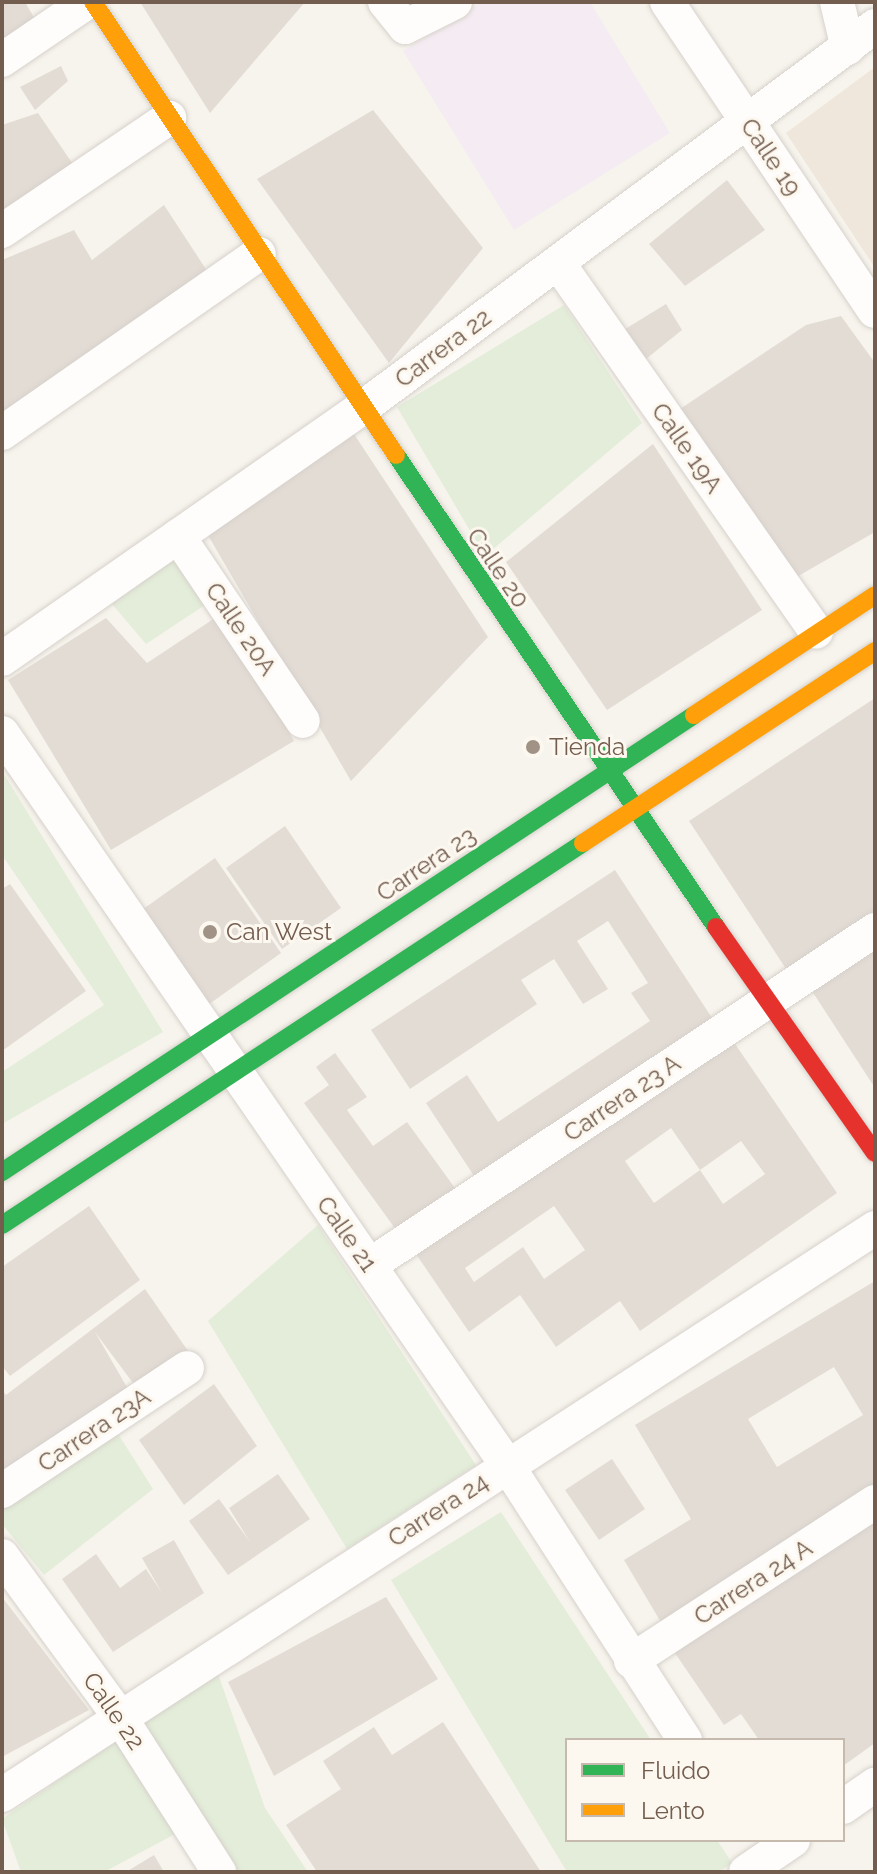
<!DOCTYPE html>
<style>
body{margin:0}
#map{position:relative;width:877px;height:1874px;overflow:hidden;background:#f7f4ed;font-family:Raleway,sans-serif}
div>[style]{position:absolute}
.residential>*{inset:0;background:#efe7db}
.education>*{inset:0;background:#f4ecf2}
.green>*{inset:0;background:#e3edd9}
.building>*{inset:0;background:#e3dcd5}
.roads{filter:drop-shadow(0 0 2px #d6d1cb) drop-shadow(0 0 2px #d6d1cb)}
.street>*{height:34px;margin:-17px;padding:0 17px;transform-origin:17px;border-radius:17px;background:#fefdfc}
.fast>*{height:18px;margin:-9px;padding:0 9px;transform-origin:9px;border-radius:9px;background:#30b455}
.slow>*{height:18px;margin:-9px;padding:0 9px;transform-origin:9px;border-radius:9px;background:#ff9f0a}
.jam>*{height:18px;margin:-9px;padding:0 9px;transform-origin:9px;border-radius:9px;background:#e5322d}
.dots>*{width:22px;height:22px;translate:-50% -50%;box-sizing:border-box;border:4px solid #fdf8ef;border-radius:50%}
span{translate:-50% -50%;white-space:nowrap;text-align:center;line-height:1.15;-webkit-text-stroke:6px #fdf8ef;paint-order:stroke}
.street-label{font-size:24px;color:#735d4f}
.poi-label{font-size:24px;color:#735d4f}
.left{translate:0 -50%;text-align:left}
.frame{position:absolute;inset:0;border:4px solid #735d4f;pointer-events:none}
.legend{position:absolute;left:565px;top:1738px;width:280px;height:104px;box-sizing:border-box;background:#fdf8ef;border:2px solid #c6baaf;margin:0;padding:10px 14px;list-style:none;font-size:24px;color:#735d4f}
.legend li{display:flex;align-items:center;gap:16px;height:40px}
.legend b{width:40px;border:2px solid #c6baaf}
</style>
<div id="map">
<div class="residential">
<div style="clip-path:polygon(875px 67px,875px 268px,786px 133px)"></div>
</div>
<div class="education">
<div style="clip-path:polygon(481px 2px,590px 2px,670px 133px,514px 230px,403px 51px)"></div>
</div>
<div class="green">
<div style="clip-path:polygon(564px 305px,642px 423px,485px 556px,397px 407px)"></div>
<div style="clip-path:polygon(192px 546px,214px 599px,146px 644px,112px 604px)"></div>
<div style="clip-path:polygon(2px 771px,163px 1032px,2px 1124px,2px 1072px,104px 1005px,2px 855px)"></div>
<div style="clip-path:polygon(318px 1225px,476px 1465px,347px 1549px,208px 1321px)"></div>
<div style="clip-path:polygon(115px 1429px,153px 1489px,44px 1575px,2px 1524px,2px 1495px)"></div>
<div style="clip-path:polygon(501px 1512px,651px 1740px,567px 1740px,567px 1840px,717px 1840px,732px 1863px,719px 1872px,567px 1872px,391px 1580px)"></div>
<div style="clip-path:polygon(217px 1671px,265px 1808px,308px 1872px,237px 1872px,138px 1727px)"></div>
<div style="clip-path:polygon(116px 1741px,177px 1833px,104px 1872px,21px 1872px,2px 1819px)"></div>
</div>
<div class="building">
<div style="clip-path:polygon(2px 2px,25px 2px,40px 28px,2px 48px)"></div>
<div style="clip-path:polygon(140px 2px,305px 2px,210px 113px)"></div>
<div style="clip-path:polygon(61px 66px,68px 81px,35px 110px,20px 87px)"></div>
<div style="clip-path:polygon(373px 110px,483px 248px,389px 363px,257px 179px)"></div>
<div style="clip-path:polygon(38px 113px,79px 173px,2px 225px,2px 125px)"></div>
<div style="clip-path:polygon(727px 180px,765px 230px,685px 286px,649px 244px)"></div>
<div style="clip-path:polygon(164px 205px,215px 283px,2px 425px,2px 260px,74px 230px,92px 260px)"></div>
<div style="clip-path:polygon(666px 304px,682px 330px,641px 363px,622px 331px)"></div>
<div style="clip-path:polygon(841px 316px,875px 363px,875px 532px,793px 579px,674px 413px,806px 325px)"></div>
<div style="clip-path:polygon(352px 431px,488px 637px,351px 781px,202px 525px)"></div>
<div style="clip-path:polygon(653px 444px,762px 610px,607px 710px,506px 562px)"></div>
<div style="clip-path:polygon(224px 612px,294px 741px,111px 850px,8px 680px,106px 618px,147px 663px)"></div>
<div style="clip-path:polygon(875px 698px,875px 919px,790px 975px,689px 821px)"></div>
<div style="clip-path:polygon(285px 826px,341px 908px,282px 949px,226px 868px)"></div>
<div style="clip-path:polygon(215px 858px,281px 953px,205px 1007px,139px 912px)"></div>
<div style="clip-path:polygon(615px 870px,716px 1024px,478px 1182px,426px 1103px,467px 1075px,498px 1122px,650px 1021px,631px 993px,648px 983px,608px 921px,577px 941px,608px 989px,583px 1004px,554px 959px,521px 980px,537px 1004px,410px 1089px,371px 1030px)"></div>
<div style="clip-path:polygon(10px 884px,86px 991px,2px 1051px,2px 889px)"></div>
<div style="clip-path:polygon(875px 945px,875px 1088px,810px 988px)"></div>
<div style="clip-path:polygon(evenodd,729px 1035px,837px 1193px,640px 1331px,620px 1301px,556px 1347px,520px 1295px,469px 1332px,416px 1254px,729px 1035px,671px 1128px,700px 1170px,741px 1141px,765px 1174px,723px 1204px,700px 1170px,654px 1203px,625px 1161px,671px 1128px,729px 1035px,554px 1206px,585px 1250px,544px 1279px,523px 1247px,474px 1282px,465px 1268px,554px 1206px)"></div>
<div style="clip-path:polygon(335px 1053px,367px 1097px,347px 1110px,373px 1146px,407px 1122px,460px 1195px,402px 1238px,304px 1103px,329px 1085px,316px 1067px)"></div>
<div style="clip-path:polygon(89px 1206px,140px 1280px,10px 1376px,2px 1366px,2px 1267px)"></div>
<div style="clip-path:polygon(evenodd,875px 1281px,875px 1488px,662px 1624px,624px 1560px,691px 1519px,635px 1425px,875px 1281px,834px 1367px,863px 1415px,777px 1467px,748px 1419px,834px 1367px)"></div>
<div style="clip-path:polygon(145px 1289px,188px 1351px,133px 1383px,95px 1332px,132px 1396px,2px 1474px,2px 1390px,6px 1395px)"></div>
<div style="clip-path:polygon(214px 1384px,257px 1446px,184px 1505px,139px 1440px)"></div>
<div style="clip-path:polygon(612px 1459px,645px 1509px,599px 1540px,565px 1490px)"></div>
<div style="clip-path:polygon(278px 1474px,310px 1519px,228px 1575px,189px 1521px,219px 1499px,250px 1542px,229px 1508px)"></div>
<div style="clip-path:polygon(875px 1513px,875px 1743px,843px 1766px,843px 1740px,759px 1740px,741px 1714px,724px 1725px,675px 1653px)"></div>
<div style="clip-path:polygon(174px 1540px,204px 1593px,113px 1652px,62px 1579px,96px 1554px,120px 1588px,146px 1569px,162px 1593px,142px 1558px)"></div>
<div style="clip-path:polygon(2px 1597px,89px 1710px,2px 1757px)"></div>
<div style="clip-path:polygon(386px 1597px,438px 1679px,274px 1776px,228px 1682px)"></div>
<div style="clip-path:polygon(443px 1722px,541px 1872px,317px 1872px,286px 1825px,341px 1789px,323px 1761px,374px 1727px,392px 1755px)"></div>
<div style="clip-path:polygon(154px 1855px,164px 1872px,126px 1872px)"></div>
</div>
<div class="roads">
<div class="street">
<div style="left:385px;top:2px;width:32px;rotate:51deg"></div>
<div style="left:405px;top:27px;width:56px;rotate:-26.6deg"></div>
<div style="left:667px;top:2px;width:372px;rotate:56.1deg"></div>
<div style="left:837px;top:2px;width:47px;rotate:76.6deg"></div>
<div style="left:2px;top:60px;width:103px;rotate:-34.3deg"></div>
<div style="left:2px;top:231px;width:202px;rotate:-34.1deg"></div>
<div style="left:558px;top:263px;width:450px;rotate:55deg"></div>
<div style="left:2px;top:433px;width:313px;rotate:-34.9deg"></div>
<div style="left:178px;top:536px;width:223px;rotate:56deg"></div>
<div style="left:2px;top:659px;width:437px;rotate:-34.9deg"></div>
<div style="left:361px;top:409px;width:641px;rotate:-36.69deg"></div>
<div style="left:2px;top:733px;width:889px;rotate:55.4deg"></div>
<div style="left:507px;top:1465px;width:328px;rotate:57.1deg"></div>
<div style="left:370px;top:1265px;width:606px;rotate:-33.56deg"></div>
<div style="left:2px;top:1491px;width:222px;rotate:-33.6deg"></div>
<div style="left:2px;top:1556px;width:200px;rotate:53.8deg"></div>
<div style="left:120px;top:1717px;width:184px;rotate:57.4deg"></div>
<div style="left:631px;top:1661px;width:291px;rotate:-33.1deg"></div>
<div style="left:2px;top:1795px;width:1041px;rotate:-33deg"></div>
<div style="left:843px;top:1807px;width:39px;rotate:-35deg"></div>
<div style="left:746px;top:1872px;width:57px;rotate:-34.2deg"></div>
</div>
<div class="fast">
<div style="left:396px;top:455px;width:570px;rotate:55.86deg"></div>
<div style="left:2px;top:1172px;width:829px;rotate:-33.44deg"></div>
<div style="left:2px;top:1225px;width:695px;rotate:-33.32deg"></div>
</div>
<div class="slow">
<div style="left:93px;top:2px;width:545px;rotate:56.22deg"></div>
<div style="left:694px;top:715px;width:217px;rotate:-33.5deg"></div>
<div style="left:583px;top:843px;width:349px;rotate:-33.3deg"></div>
</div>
<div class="jam">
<div style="left:716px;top:927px;width:276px;rotate:54.9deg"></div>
</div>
</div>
<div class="dots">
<div style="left:533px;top:747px;background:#a19286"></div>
<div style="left:210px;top:932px;background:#a19286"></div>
</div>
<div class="street-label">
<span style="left:771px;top:157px;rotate:56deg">Calle 19</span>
<span style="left:443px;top:348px;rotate:-37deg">Carrera 22</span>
<span style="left:687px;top:448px;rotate:55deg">Calle 19A</span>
<span style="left:498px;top:568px;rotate:56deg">Calle 20</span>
<span style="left:241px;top:629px;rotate:56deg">Calle 20A</span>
<span style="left:426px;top:864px;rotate:-34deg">Carrera 23</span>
<span style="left:622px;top:1098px;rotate:-34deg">Carrera 23 A</span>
<span style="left:347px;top:1234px;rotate:55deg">Calle 21</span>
<span style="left:94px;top:1430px;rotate:-34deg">Carrera 23A</span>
<span style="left:438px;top:1510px;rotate:-33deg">Carrera 24</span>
<span style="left:753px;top:1582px;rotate:-33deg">Carrera 24 A</span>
<span style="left:114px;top:1711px;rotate:55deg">Calle 22</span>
</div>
<div class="poi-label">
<span class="left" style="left:549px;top:747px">Tienda</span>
<span class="left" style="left:226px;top:932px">Can West</span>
</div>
<div class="frame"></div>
<ul class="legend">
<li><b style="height:10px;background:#30b455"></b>Fluido</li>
<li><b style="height:10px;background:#ff9f0a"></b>Lento</li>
</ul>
</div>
